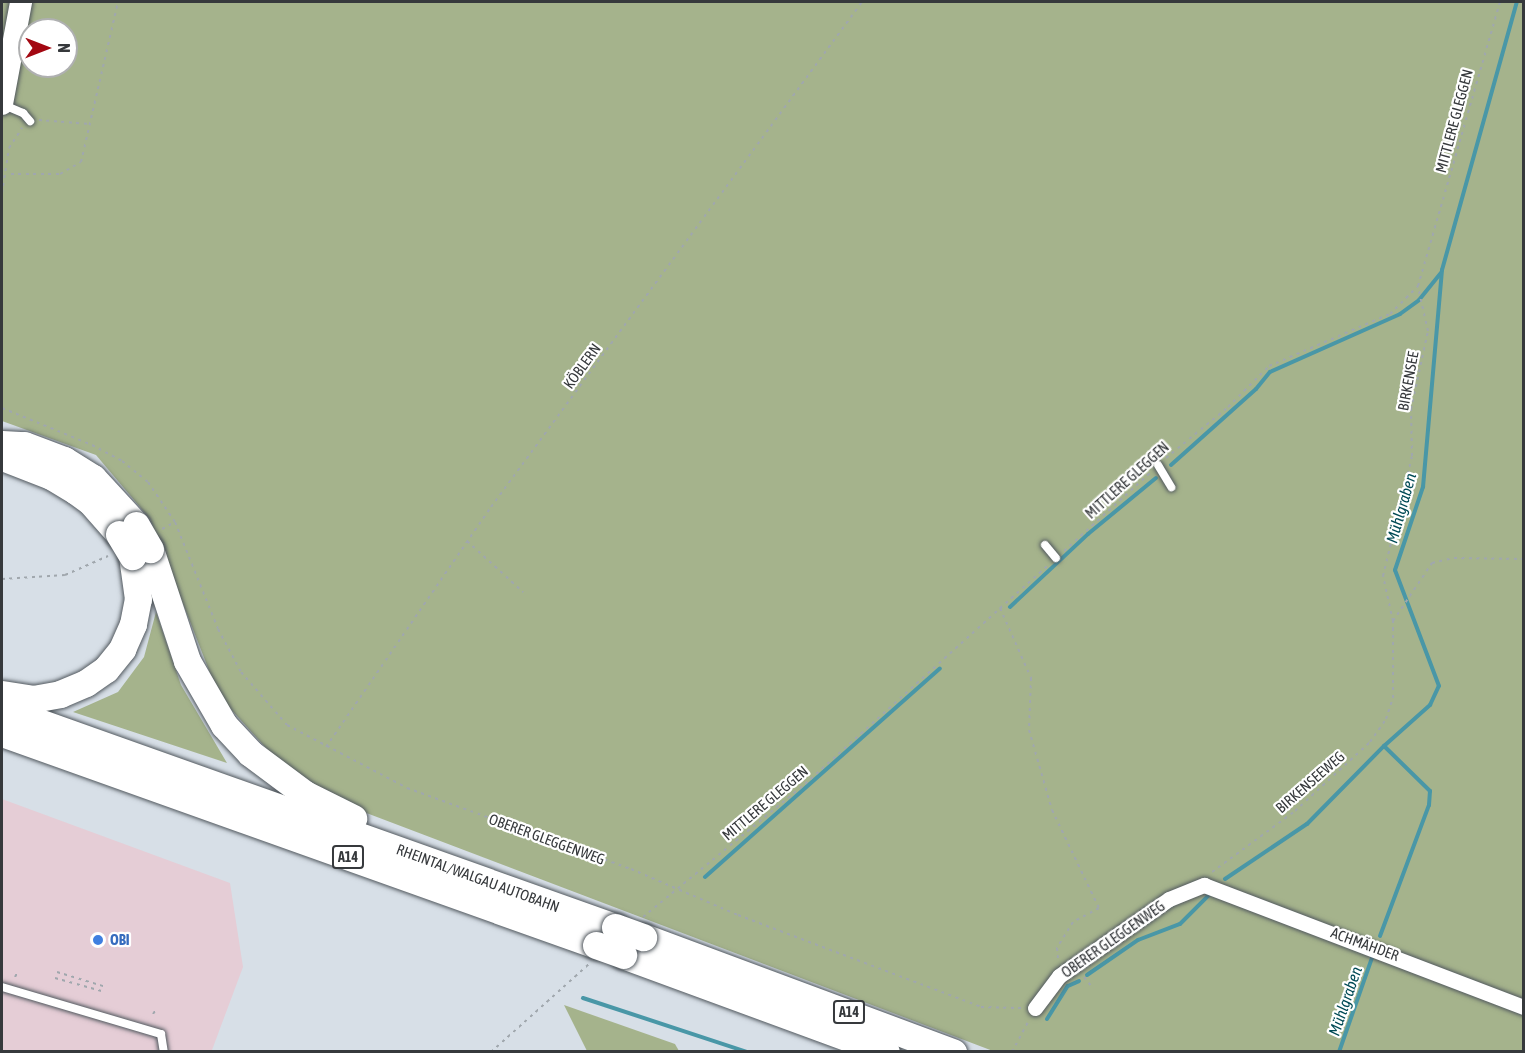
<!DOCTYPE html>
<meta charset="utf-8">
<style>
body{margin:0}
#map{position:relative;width:1525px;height:1053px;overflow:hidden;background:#d7dfe7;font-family:"Asap Condensed",sans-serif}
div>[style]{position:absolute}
.commercial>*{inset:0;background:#e5cdd6}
.green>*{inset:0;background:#a5b38c}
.stream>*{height:4px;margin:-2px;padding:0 2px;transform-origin:2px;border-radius:2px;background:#4997a7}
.path>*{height:2px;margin-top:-1px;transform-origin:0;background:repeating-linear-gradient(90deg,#a0a7ad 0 3px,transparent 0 7.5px)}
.roads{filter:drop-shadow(0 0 2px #51585e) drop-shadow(0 0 2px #51585e)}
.service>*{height:8px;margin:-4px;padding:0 4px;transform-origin:4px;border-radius:4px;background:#fff}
.minor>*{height:15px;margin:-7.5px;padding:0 7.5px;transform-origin:7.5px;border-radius:7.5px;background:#fff}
.primary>*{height:22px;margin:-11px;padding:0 11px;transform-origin:11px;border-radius:11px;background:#fff}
.motorway>*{height:27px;margin:-13.5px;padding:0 13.5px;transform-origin:13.5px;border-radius:13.5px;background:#fff}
.bridges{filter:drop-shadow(0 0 2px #51585e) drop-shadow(0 0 2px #51585e)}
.motorway-bridge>*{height:27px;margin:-13.5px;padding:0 13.5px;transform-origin:13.5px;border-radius:13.5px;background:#fff}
.dots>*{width:16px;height:16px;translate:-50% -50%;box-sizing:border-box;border:3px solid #fff;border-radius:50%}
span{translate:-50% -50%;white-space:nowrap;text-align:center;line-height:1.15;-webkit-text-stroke:4.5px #fff;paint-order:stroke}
.shield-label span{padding:2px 4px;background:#fff;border:2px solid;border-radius:4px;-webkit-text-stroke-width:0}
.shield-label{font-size:14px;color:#36393c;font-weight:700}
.street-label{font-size:15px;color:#36393c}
.shop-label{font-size:15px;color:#366cbe;font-weight:700}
.left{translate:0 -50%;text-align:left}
.water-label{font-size:16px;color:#004a55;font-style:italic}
.frame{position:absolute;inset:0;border:3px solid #36393c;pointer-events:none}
.north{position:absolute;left:18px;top:18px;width:60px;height:60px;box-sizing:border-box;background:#fff;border:2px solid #afb0b1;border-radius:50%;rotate:90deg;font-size:16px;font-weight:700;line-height:24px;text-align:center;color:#36393c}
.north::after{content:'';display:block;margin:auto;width:21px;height:27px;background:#a30812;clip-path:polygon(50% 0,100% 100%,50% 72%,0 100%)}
</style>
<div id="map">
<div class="commercial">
<div style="clip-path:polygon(2px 799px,230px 883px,243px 967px,212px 1050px,2px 1051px)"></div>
</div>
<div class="green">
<div style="clip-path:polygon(evenodd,2px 2px,1523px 2px,1523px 1051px,993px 1051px,348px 806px,275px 758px,219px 696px,150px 519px,96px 455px,2px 421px,2px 2px,30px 30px,66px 30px,66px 66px,30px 66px,30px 30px)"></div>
<div style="clip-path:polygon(156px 612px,181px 685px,227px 763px,73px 712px,118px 692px,144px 657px)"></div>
<div style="clip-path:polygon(564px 1005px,675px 1044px,679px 1051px,587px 1051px)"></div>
</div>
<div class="stream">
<div style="left:1171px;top:465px;width:114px;rotate:-41.8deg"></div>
<div style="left:1256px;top:389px;width:22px;rotate:-51deg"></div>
<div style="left:1270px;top:372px;width:142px;rotate:-24deg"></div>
<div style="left:1400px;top:314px;width:24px;rotate:-36deg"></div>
<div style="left:1419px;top:300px;width:35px;rotate:-51deg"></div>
<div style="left:1010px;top:607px;width:107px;rotate:-43.1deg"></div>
<div style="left:1088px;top:534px;width:88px;rotate:-39.5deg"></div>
<div style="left:705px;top:877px;width:314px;rotate:-41.6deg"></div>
<div style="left:1225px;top:879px;width:99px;rotate:-33.9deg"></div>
<div style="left:1307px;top:824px;width:110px;rotate:-45.4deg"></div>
<div style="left:1380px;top:936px;width:140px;rotate:-69.5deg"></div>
<div style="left:1429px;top:805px;width:14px;rotate:-86deg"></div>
<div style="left:1430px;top:791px;width:64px;rotate:-135.6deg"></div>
<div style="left:1384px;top:746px;width:62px;rotate:-41.7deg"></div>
<div style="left:1430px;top:705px;width:21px;rotate:-65deg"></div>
<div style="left:1439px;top:686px;width:124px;rotate:-110.8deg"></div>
<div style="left:1395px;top:570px;width:88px;rotate:-71.4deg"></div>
<div style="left:1423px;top:487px;width:218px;rotate:-85deg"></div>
<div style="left:1442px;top:270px;width:278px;rotate:-74.4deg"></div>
<div style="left:1087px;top:975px;width:62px;rotate:-34.5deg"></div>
<div style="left:1138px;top:940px;width:45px;rotate:-20.9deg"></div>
<div style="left:1180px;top:924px;width:45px;rotate:-45deg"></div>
<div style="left:583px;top:998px;width:173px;rotate:18.2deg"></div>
<div style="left:1047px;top:1019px;width:39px;rotate:-58deg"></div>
<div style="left:1068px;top:986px;width:12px;rotate:-24deg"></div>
<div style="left:1339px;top:1052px;width:100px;rotate:-70.7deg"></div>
</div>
<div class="path">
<div style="left:39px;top:120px;width:51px;rotate:4.5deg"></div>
<div style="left:11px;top:174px;width:49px"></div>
<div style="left:60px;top:174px;width:24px;rotate:-30deg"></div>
<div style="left:81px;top:162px;width:164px;rotate:-77deg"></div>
<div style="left:2px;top:193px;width:46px;rotate:-81.2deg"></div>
<div style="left:9px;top:148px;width:24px;rotate:-57deg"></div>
<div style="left:2px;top:408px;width:97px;rotate:22.3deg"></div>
<div style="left:92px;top:445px;width:34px;rotate:28deg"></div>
<div style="left:122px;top:461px;width:33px;rotate:39deg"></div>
<div style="left:148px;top:482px;width:48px;rotate:56deg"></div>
<div style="left:175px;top:522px;width:115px;rotate:68.1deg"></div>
<div style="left:218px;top:629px;width:49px;rotate:61.9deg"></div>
<div style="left:241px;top:672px;width:70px;rotate:49deg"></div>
<div style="left:287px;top:725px;width:136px;rotate:27.7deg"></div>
<div style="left:407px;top:788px;width:238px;rotate:19.9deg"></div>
<div style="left:631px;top:869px;width:116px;rotate:23.3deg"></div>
<div style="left:738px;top:915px;width:260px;rotate:20.7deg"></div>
<div style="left:981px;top:1007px;width:40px;rotate:1.4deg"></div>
<div style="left:1166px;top:458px;width:80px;rotate:-39.4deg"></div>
<div style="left:1228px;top:407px;width:58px;rotate:-45deg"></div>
<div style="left:1269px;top:366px;width:132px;rotate:-23.3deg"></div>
<div style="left:1390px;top:314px;width:40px;rotate:-45deg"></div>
<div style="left:1418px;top:286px;width:296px;rotate:-73.9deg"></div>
<div style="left:162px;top:529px;width:15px;rotate:-28deg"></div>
<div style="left:467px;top:541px;width:76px;rotate:42.3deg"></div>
<div style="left:1064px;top:551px;width:118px;rotate:-42.2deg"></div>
<div style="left:2px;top:579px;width:63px;rotate:-3.6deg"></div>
<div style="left:65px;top:575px;width:47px;rotate:-23.8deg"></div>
<div style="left:1000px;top:608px;width:77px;rotate:66.1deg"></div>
<div style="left:1031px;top:678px;width:52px;rotate:92.2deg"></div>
<div style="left:1029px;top:730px;width:83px;rotate:74deg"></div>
<div style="left:1052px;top:810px;width:109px;rotate:64.4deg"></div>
<div style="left:1099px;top:908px;width:30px;rotate:152deg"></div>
<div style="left:1073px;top:922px;width:31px;rotate:122deg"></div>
<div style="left:1057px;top:948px;width:12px;rotate:85deg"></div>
<div style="left:1393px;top:621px;width:46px;rotate:-102.5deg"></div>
<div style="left:1383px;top:576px;width:123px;rotate:-76.4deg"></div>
<div style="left:1412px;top:456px;width:47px;rotate:-91.2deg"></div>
<div style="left:1411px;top:409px;width:80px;rotate:-77.7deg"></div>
<div style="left:1428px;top:331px;width:45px;rotate:-102.8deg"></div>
<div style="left:326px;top:747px;width:291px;rotate:-55.5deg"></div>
<div style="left:491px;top:507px;width:627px;rotate:-53.7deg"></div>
<div style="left:1212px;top:872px;width:103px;rotate:-36.3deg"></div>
<div style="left:1295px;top:811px;width:102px;rotate:-42.6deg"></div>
<div style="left:1370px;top:742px;width:28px;rotate:-55deg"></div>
<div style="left:1386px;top:719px;width:22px;rotate:-72deg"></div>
<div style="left:1393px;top:698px;width:77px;rotate:-90deg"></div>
<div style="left:1393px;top:621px;width:70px;rotate:-56.1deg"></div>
<div style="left:1432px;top:563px;width:23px;rotate:-13deg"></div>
<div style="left:1454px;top:558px;width:70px;rotate:0.8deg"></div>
<div style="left:643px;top:917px;width:210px;rotate:-39.4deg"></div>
<div style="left:805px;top:784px;width:327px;rotate:-42deg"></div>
<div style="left:57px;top:972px;width:51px;rotate:17deg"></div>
<div style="left:15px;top:977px;width:4px;rotate:-63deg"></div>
<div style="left:1084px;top:977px;width:13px;rotate:51deg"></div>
<div style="left:55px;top:978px;width:52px;rotate:15.6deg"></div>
<div style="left:153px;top:1014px;width:4px;rotate:-56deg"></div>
<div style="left:491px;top:1052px;width:132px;rotate:-41.9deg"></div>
<div style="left:1012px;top:1052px;width:36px;rotate:-62deg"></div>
</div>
<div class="roads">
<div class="service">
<div style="left:4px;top:105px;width:21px;rotate:23deg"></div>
<div style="left:23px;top:113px;width:11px;rotate:49deg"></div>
<div style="left:1158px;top:465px;width:26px;rotate:59deg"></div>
<div style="left:1045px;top:545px;width:17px;rotate:50deg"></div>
<div style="left:2px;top:987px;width:166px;rotate:16.5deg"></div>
<div style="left:161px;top:1034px;width:18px;rotate:81deg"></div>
</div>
<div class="minor">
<div style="left:1035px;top:1008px;width:40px;rotate:-53deg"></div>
<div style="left:1059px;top:976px;width:134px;rotate:-35deg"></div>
<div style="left:1169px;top:899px;width:38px;rotate:-22deg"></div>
<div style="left:1204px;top:885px;width:342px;rotate:20.9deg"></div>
</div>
<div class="primary">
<div style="left:2px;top:104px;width:104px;rotate:-79.4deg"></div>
</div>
<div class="motorway">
<div style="left:2px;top:444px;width:22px;rotate:3deg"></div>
<div style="left:24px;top:445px;width:43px;rotate:20.6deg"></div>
<div style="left:64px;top:460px;width:34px;rotate:32deg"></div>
<div style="left:93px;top:478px;width:64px;rotate:47.5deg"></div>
<div style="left:2px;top:457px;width:53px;rotate:21.2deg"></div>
<div style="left:51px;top:476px;width:29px;rotate:31deg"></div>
<div style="left:76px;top:491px;width:17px;rotate:36deg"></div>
<div style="left:90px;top:501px;width:44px;rotate:48.7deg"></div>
<div style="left:150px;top:549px;width:118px;rotate:71.7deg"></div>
<div style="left:187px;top:661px;width:74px;rotate:60deg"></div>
<div style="left:224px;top:725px;width:38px;rotate:47deg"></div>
<div style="left:250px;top:753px;width:69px;rotate:36.7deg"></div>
<div style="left:305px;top:794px;width:54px;rotate:26.6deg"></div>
<div style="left:2px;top:694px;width:31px;rotate:9deg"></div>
<div style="left:33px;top:699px;width:27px;rotate:-10deg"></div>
<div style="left:60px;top:694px;width:28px;rotate:-23deg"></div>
<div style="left:86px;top:683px;width:24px;rotate:-35deg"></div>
<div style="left:106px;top:669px;width:26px;rotate:-51deg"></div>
<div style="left:122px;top:649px;width:27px;rotate:-66deg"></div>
<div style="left:133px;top:624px;width:25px;rotate:-79deg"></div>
<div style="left:138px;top:599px;width:43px;rotate:-97.9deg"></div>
<div style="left:2px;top:709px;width:651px;rotate:19.58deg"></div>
<div style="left:2px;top:733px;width:631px;rotate:19.64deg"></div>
<div style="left:643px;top:937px;width:331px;rotate:20.4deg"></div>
<div style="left:623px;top:955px;width:280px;rotate:20.2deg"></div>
</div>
</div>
<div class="bridges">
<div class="motorway-bridge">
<div style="left:136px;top:525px;width:28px;rotate:60deg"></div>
<div style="left:119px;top:534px;width:26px;rotate:59deg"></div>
<div style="left:615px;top:927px;width:30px;rotate:20deg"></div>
<div style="left:596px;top:945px;width:29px;rotate:20deg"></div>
</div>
</div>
<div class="dots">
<div style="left:98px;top:940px;background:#3f7fe0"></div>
</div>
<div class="shield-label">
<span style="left:348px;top:857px">A14</span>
<span style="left:849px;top:1012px">A14</span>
</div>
<div class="street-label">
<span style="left:1454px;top:121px;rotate:-75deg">MITTLERE GLEGGEN</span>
<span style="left:582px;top:366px;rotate:-54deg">KÖBLERN</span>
<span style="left:1408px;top:381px;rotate:-80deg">BIRKENSEE</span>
<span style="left:1127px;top:480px;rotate:-42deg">MITTLERE GLEGGEN</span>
<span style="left:1310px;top:782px;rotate:-41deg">BIRKENSEEWEG</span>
<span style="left:765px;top:803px;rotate:-40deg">MITTLERE GLEGGEN</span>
<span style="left:547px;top:839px;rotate:20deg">OBERER GLEGGENWEG</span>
<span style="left:478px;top:878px;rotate:20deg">RHEINTAL/WALGAU AUTOBAHN</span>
<span style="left:1113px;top:939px;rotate:-35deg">OBERER GLEGGENWEG</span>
<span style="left:1365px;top:944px;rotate:20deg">ACHMÄHDER</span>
</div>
<div class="shop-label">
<span class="left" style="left:110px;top:940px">OBI</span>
</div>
<div class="water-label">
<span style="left:1401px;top:508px;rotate:-74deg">Mühlgraben</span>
<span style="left:1345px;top:1001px;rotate:-71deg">Mühlgraben</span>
</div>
<div class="frame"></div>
<div class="north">N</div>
</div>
